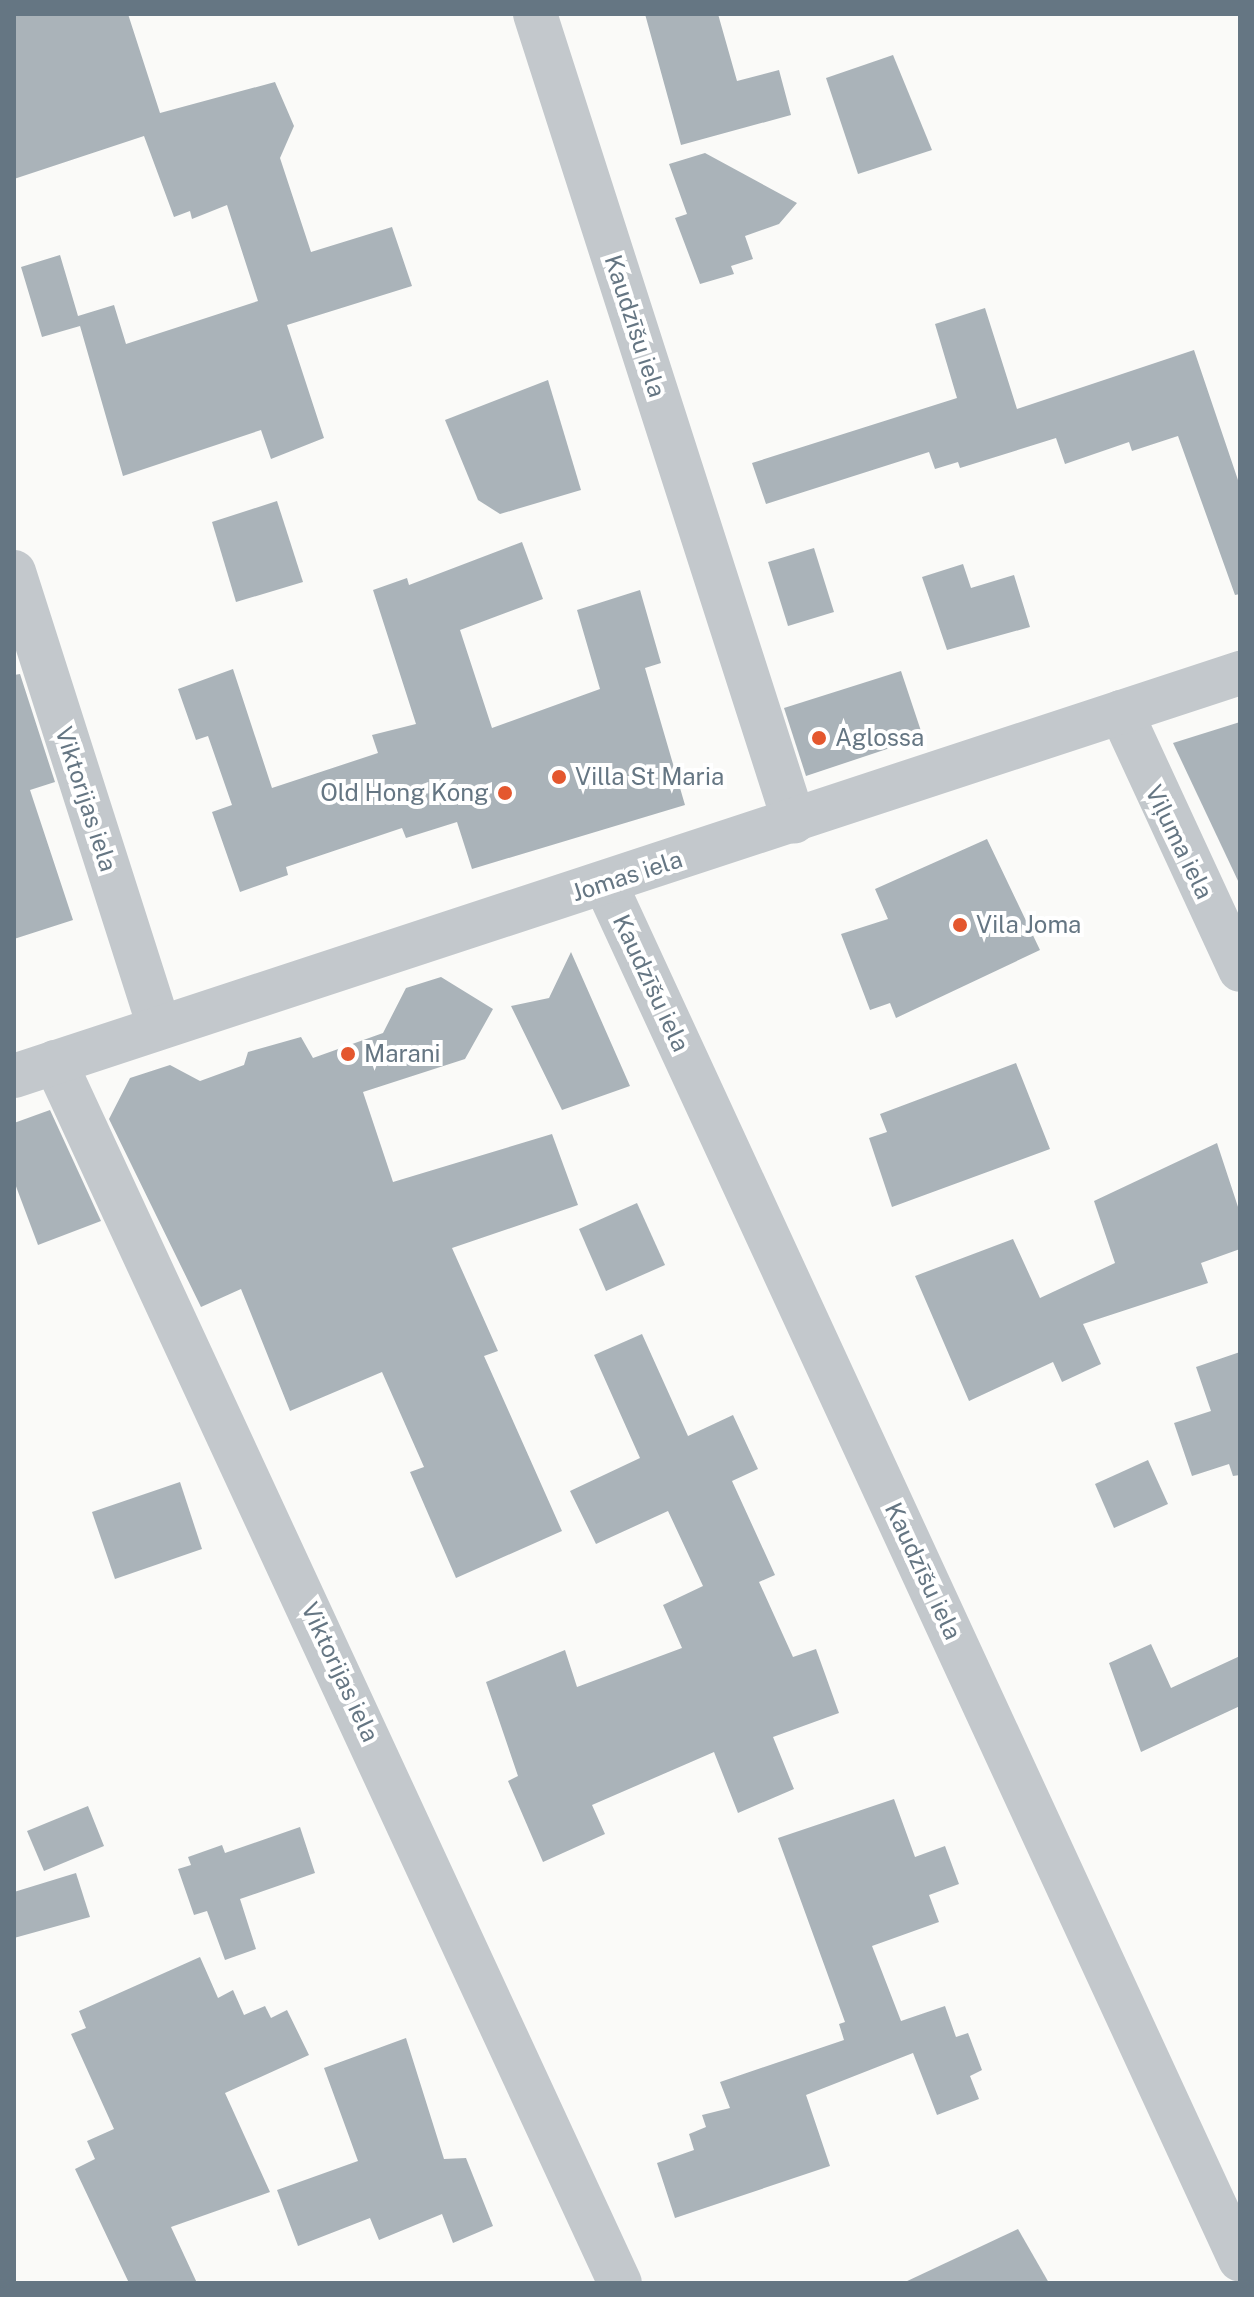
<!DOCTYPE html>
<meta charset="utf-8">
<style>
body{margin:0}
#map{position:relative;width:1254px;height:2297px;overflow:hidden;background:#fafaf8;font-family:"Public Sans",sans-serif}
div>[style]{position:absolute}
.building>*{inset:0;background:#aab3b9}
.street>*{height:44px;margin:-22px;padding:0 22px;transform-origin:22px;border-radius:22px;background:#c3c8cc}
.dots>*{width:22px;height:22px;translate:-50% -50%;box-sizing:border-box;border:4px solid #fff;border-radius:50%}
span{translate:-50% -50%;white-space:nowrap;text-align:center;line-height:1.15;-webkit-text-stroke:8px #fff;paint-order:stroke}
.street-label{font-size:24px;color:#657683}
.poi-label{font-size:24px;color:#657683}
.left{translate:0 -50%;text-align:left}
.right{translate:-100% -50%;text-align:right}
.frame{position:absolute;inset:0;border:16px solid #657683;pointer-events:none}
</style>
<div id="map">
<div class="building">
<div style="clip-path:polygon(14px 14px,128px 14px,160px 113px,275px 82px,294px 126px,280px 158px,311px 252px,392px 227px,412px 286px,287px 325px,324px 438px,271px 459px,261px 430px,123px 476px,80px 326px,42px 337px,21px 267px,60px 255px,78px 316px,114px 305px,126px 344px,258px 301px,227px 205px,192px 219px,190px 211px,174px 217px,144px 136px,14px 179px)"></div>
<div style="clip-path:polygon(645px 14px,718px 14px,737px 81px,779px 70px,791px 115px,681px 145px)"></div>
<div style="clip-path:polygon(893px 55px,932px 150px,858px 174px,826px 78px)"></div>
<div style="clip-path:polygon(705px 153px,797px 203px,779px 224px,745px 236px,753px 259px,731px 266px,734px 274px,700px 284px,675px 218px,687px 214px,669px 164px)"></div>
<div style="clip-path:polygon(985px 308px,1017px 409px,1194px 350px,1240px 486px,1240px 594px,1235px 595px,1178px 436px,1132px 451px,1129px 442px,1065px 464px,1056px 438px,960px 468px,958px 462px,935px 469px,929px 452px,766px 504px,752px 463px,957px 398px,935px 324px)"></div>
<div style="clip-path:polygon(548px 380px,581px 490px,500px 514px,478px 500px,445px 420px)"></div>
<div style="clip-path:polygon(277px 501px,303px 582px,236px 602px,212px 522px)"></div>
<div style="clip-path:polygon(522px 542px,543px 599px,460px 630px,492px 728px,600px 689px,577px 610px,640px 590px,661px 663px,645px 668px,685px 805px,472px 869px,457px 822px,406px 838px,402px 828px,286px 867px,288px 875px,240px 892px,212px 812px,232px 805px,208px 736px,196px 740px,178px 689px,233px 669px,272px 788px,378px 753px,372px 735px,416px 724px,373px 590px,407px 578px,409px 585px)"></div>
<div style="clip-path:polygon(814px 548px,834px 612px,788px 626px,768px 562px)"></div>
<div style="clip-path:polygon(963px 564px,971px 588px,1014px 575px,1030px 627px,947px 650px,922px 577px)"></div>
<div style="clip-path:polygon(901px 671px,923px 737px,806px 776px,784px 708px)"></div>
<div style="clip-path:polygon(20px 674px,55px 782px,30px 790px,73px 920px,14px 939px,14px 675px)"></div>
<div style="clip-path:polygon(1240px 722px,1240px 885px,1173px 743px)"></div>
<div style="clip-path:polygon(987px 839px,1040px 950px,896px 1018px,890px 1003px,870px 1010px,841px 934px,888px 919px,875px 889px)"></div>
<div style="clip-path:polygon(571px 952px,630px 1086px,562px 1110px,511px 1006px,549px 998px)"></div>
<div style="clip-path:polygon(441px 977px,493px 1009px,465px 1059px,363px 1092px,393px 1182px,552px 1134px,578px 1205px,452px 1248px,498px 1351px,484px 1356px,562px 1531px,456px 1578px,410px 1472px,424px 1467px,382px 1372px,290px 1411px,241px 1289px,201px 1307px,109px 1119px,130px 1078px,170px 1065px,200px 1081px,244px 1065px,248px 1052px,301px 1037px,313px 1058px,383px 1033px,406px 988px)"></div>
<div style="clip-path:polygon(1016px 1063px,1050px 1149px,892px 1207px,869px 1138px,887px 1132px,880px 1114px)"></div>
<div style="clip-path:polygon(50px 1110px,101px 1221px,38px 1245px,14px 1181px,14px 1123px)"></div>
<div style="clip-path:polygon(1217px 1143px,1240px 1213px,1240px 1249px,1201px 1263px,1208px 1283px,1083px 1324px,1101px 1364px,1062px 1382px,1053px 1362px,969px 1401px,915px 1276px,1013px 1239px,1040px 1298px,1115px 1263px,1094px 1201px)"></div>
<div style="clip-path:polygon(637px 1203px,665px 1265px,606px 1291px,579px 1229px)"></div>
<div style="clip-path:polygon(642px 1334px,688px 1436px,733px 1415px,758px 1469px,732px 1481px,775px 1575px,759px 1582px,793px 1657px,816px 1649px,839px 1713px,773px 1737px,794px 1789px,738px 1813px,714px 1752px,592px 1805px,605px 1834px,543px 1862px,508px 1781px,518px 1776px,486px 1682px,565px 1650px,577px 1687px,682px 1648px,663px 1605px,703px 1586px,668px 1511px,596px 1544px,570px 1491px,640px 1458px,594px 1355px)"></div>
<div style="clip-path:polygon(1240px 1352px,1240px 1475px,1233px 1476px,1229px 1464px,1192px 1476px,1174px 1423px,1211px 1411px,1196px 1367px)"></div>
<div style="clip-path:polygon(1148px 1460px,1168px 1504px,1114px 1528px,1095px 1484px)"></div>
<div style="clip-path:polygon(180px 1482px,202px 1549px,115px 1579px,92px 1512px)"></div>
<div style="clip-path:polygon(1151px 1644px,1171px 1688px,1240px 1656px,1240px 1706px,1141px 1752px,1109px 1663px)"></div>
<div style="clip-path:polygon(894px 1799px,915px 1857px,945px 1846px,959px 1884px,929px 1895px,939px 1922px,872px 1946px,901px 2021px,945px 2006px,956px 2037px,968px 2033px,982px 2070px,970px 2076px,979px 2099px,937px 2115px,913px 2053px,806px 2095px,830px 2166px,675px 2218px,657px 2163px,694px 2150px,689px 2134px,706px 2127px,702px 2115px,730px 2108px,720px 2082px,844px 2040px,839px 2024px,845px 2022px,778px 1838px)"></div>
<div style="clip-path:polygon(88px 1806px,104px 1846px,44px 1871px,27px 1831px)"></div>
<div style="clip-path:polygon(300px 1827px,315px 1873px,240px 1899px,256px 1949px,225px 1960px,207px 1911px,194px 1915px,178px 1869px,191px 1865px,188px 1857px,222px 1845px,225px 1853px)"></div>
<div style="clip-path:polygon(76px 1873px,90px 1917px,14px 1938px,14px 1892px)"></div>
<div style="clip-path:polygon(200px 1957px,218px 1998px,233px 1990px,244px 2015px,265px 2006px,271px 2018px,287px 2010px,309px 2055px,225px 2093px,270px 2192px,171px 2227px,197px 2283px,129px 2283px,75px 2169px,95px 2159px,87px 2141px,114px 2129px,71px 2034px,86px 2028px,79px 2011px)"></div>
<div style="clip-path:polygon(406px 2038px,444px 2159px,466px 2158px,493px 2226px,453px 2243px,442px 2214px,379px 2240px,370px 2218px,298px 2246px,277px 2190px,358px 2161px,324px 2068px)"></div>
<div style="clip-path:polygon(1018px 2229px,1049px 2283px,903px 2283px)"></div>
</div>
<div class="street">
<div style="left:535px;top:14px;width:848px;rotate:72.21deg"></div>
<div style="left:14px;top:572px;width:477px;rotate:72.3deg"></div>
<div style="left:1121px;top:712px;width:284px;rotate:65.2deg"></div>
<div style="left:605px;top:883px;width:1516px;rotate:65.24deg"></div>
<div style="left:55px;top:1062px;width:1345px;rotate:65.17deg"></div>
<div style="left:14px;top:1076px;width:1291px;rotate:-18.2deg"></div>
</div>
<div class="dots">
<div style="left:819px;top:738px;background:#e4572e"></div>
<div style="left:559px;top:777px;background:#e4572e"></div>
<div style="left:505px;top:793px;background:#e4572e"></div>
<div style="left:960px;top:925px;background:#e4572e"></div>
<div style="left:348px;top:1054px;background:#e4572e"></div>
</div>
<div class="street-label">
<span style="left:635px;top:326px;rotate:72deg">Kaudzīšu iela</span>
<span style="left:86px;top:799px;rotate:72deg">Viktorijas iela</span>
<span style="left:1179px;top:842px;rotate:64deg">Viļuma iela</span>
<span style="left:627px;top:876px;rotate:-18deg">Jomas iela</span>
<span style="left:651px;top:983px;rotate:65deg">Kaudzīšu iela</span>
<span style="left:923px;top:1571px;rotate:65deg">Kaudzīšu iela</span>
<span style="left:340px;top:1672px;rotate:65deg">Viktorijas iela</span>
</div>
<div class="poi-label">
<span class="left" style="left:835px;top:738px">Aglossa</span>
<span class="left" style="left:575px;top:777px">Villa St Maria</span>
<span class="right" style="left:489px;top:793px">Old Hong Kong</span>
<span class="left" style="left:976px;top:925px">Vila Joma</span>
<span class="left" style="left:364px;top:1054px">Marani</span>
</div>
<div class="frame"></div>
</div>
